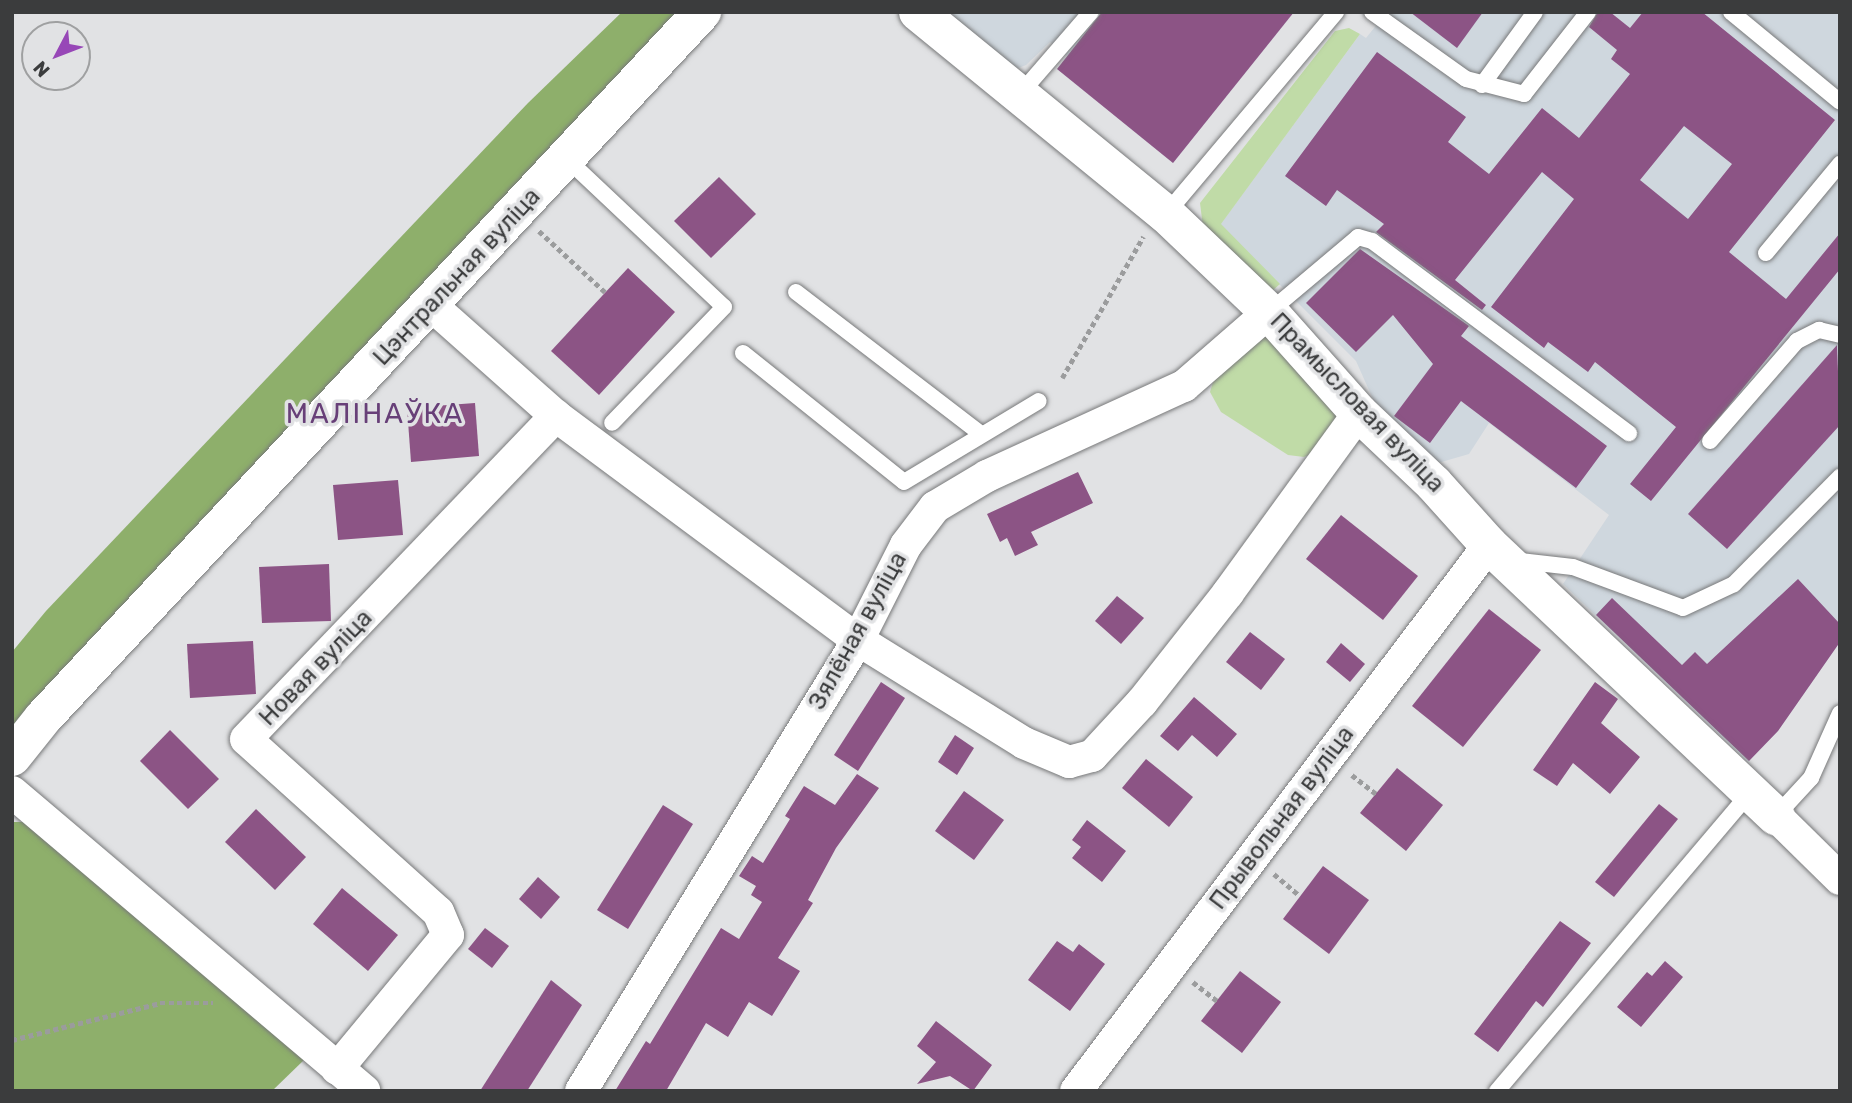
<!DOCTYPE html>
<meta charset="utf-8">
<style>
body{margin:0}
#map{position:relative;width:1852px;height:1103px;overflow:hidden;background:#e1e2e4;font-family:Rubik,sans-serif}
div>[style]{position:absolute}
.built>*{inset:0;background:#cfd7de}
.green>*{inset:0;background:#c0dba7}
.forest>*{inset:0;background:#8eaf6b}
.building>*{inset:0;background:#8c5485}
.path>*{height:4.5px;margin-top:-2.25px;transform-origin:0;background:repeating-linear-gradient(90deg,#9b9c9d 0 5px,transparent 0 8.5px)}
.roads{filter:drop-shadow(0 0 2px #78797a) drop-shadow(0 0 2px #78797a)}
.lane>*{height:16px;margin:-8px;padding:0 8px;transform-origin:8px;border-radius:8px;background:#fff}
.street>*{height:32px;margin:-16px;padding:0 16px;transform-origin:16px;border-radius:16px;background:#fff}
.secondary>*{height:38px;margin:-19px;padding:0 19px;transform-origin:19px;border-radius:19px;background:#fff}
span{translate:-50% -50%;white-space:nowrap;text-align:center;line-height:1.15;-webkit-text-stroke:7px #e1e2e4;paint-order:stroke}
.street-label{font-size:24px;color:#3b3c3d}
.quarter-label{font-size:28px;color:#673f78;letter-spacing:2px}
.frame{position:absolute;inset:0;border:14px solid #3b3c3d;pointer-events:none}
.north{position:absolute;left:21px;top:21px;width:70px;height:70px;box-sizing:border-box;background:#e1e2e4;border:2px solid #9fa0a1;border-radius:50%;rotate:228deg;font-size:19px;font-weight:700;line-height:28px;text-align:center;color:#3b3c3d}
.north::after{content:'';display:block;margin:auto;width:24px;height:32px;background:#9747b7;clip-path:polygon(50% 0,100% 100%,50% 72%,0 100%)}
</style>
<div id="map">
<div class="built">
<div style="clip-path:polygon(942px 12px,1294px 12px,1173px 163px,1057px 69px,1067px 56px,1050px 42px,1026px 65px,1016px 69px)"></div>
<div style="clip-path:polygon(1387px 12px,1840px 12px,1840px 642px,1778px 731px,1748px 762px,1563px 584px,1609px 515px,1489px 423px,1469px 454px,1438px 463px,1381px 417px,1356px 361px,1220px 225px,1360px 34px,1366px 38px)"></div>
</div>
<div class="green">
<div style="clip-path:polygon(1349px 28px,1360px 34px,1221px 224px,1280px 284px,1272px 291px,1203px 227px,1200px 203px,1335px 31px)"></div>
<div style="clip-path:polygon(1271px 331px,1342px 421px,1317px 451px,1304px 457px,1288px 455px,1221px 412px,1210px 392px,1216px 373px)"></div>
</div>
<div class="forest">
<div style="clip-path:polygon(622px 12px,677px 12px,12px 732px,12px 652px,46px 611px,528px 103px)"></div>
<div style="clip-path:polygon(12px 822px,27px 822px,306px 1058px,272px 1091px,12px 1091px)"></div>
</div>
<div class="building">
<div style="clip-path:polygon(1102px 12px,1294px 12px,1173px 163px,1057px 69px)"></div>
<div style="clip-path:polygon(1410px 12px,1483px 12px,1457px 48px)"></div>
<div style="clip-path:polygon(evenodd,1598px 12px,1610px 12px,1630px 28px,1643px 12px,1702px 12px,1835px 120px,1729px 252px,1786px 299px,1840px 233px,1840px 269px,1651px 501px,1630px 484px,1676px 427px,1595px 362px,1588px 372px,1548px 342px,1544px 348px,1491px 307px,1574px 199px,1542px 172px,1455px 280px,1486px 305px,1482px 310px,1376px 232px,1384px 224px,1337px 190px,1326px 206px,1285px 176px,1377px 52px,1466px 117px,1448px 142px,1489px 174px,1542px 108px,1579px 138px,1630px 74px,1611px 59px,1617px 50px,1589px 27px,1598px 12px,1684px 126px,1732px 164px,1688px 219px,1640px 180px,1684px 126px)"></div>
<div style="clip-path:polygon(719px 177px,756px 214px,711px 258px,674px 221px)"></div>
<div style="clip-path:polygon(1360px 249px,1469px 326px,1461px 336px,1607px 446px,1576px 488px,1461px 401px,1430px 443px,1394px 416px,1433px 364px,1393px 315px,1356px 352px,1306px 303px)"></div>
<div style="clip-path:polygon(628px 268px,675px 312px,599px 395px,551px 351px)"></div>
<div style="clip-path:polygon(1837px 345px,1840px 425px,1727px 549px,1688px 514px)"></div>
<div style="clip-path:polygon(475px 403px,479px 456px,411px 462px,407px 408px)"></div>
<div style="clip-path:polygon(1078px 472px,1093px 503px,1031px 532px,1038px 545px,1015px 556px,1007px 538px,1000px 542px,987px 514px)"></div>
<div style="clip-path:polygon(398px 480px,403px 535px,338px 540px,333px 485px)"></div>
<div style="clip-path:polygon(1341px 515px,1418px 576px,1383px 620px,1306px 559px)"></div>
<div style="clip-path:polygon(329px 564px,331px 621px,262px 623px,259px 567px)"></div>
<div style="clip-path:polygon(1798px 579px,1840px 624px,1840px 642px,1778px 731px,1749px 761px,1596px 615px,1612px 598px,1682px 665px,1695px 652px,1707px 664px)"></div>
<div style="clip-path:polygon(1117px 596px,1144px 618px,1121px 644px,1095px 621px)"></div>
<div style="clip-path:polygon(1489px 609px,1541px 650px,1463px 747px,1412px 706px)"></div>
<div style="clip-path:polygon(1250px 632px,1285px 659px,1261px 690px,1226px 662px)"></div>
<div style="clip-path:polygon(253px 641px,256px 694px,190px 698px,187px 644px)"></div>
<div style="clip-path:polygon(1341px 643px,1365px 664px,1350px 682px,1326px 662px)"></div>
<div style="clip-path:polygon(881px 682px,905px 698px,858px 771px,834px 755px)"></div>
<div style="clip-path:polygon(1595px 682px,1618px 699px,1601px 723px,1640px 757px,1610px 794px,1573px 763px,1557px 786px,1533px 770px)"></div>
<div style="clip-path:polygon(1194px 697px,1237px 734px,1217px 757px,1192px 735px,1178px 751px,1160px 736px)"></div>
<div style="clip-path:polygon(170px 730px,219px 779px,188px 809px,140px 761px)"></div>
<div style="clip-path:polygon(955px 735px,974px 748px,957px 775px,938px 762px)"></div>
<div style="clip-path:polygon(1146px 759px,1193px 797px,1169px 827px,1122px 788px)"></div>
<div style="clip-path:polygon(1397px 768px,1443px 805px,1406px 851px,1360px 813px)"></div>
<div style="clip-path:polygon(857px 774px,879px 788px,836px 848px,808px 900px,813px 903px,778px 958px,800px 971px,772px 1016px,749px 1002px,728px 1037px,706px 1023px,666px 1091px,615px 1091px,646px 1041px,650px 1044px,721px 928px,739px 939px,762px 902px,751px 895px,756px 886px,739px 876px,752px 856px,763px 863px,790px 819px,785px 816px,804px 786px,835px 805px)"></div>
<div style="clip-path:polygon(964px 791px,1004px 820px,974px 860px,935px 831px)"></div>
<div style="clip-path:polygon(1659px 804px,1678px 819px,1614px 897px,1595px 882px)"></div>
<div style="clip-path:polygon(663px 805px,693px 824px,628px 929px,597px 910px)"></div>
<div style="clip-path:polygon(256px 809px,306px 857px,275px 890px,225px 842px)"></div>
<div style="clip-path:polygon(1087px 820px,1126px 851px,1102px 882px,1072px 858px,1081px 847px,1072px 840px)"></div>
<div style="clip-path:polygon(1323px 866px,1369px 900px,1329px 954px,1283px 919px)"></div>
<div style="clip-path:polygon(538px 877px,560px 897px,541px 919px,519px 899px)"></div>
<div style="clip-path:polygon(342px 888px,398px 935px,368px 971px,313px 924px)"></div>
<div style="clip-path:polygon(1560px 921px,1591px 943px,1543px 1007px,1536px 1001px,1498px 1052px,1474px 1034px)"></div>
<div style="clip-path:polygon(485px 928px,509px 946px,492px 968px,468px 949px)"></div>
<div style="clip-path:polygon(1057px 941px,1073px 952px,1079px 944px,1105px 964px,1070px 1011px,1028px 980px)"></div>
<div style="clip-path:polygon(1665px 961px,1683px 977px,1641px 1027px,1617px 1007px,1647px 972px,1652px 976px)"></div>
<div style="clip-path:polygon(1240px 971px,1281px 1002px,1242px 1053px,1201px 1021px)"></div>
<div style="clip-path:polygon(551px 980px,582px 1005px,527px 1091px,480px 1091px)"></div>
<div style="clip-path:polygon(936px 1021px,992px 1065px,973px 1091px,950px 1076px,917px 1084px,936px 1062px,917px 1046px)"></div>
</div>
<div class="path">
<div style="left:539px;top:231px;width:90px;rotate:42.7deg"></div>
<div style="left:1062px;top:378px;width:163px;rotate:-60.1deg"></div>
<div style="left:1352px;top:775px;width:31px;rotate:38deg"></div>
<div style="left:1274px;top:874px;width:34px;rotate:40deg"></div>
<div style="left:1193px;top:982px;width:31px;rotate:38deg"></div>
<div style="left:12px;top:1040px;width:153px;rotate:-14deg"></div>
<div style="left:160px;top:1003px;width:53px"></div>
</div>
<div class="roads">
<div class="lane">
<div style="left:1372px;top:12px;width:115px;rotate:35.5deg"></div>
<div style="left:1466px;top:79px;width:60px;rotate:14.5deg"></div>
<div style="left:1524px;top:94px;width:104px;rotate:-52deg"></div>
<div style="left:1731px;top:12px;width:141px;rotate:39.5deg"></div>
<div style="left:1482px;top:85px;width:90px;rotate:-54deg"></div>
<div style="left:1020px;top:94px;width:108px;rotate:-49.1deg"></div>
<div style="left:568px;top:160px;width:214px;rotate:43.3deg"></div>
<div style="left:724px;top:307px;width:161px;rotate:134deg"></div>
<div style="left:1166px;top:214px;width:264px;rotate:-49.9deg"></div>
<div style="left:1766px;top:253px;width:116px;rotate:-50.3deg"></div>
<div style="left:796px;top:292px;width:232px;rotate:37.5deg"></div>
<div style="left:1269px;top:312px;width:116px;rotate:-40.1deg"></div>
<div style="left:1358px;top:237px;width:15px;rotate:16deg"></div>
<div style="left:1372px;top:241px;width:321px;rotate:36.8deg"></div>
<div style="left:743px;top:353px;width:206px;rotate:38.7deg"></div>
<div style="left:904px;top:482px;width:157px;rotate:-31deg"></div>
<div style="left:1710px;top:441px;width:133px;rotate:-49deg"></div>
<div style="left:1797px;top:341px;width:25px;rotate:-27deg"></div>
<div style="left:1819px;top:330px;width:22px;rotate:13deg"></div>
<div style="left:1520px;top:561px;width:53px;rotate:6.5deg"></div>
<div style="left:1573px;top:567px;width:117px;rotate:20.4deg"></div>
<div style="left:1683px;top:608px;width:56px;rotate:-25.2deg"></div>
<div style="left:1734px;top:584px;width:151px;rotate:-45.3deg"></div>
<div style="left:1776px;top:816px;width:52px;rotate:-47.4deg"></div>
<div style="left:1811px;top:778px;width:71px;rotate:-66deg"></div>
<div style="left:1497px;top:1091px;width:391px;rotate:-49.7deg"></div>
</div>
<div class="street">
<div style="left:431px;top:305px;width:167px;rotate:41.6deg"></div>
<div style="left:556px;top:416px;width:376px;rotate:36.6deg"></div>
<div style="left:858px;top:640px;width:195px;rotate:31.8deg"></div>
<div style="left:1024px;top:743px;width:49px;rotate:22.9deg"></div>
<div style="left:1069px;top:762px;width:24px;rotate:-15deg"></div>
<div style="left:1092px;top:756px;width:74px;rotate:-47.2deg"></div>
<div style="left:1142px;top:702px;width:139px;rotate:-51.7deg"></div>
<div style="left:1228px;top:593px;width:223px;rotate:-54deg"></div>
<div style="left:12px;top:792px;width:462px;rotate:40.3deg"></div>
<div style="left:1776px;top:816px;width:90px;rotate:44.5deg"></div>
<div style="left:337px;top:1069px;width:174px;rotate:-50.4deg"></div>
<div style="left:448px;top:935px;width:25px;rotate:-113deg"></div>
<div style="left:438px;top:912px;width:258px;rotate:-138deg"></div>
<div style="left:246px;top:739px;width:448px;rotate:-46.2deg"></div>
<div style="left:581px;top:1091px;width:529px;rotate:-58.44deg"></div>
<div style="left:858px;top:640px;width:106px;rotate:-63.2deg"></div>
<div style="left:906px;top:545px;width:48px;rotate:-52.7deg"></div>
<div style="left:935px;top:507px;width:61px;rotate:-30.8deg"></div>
<div style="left:987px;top:476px;width:217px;rotate:-24.6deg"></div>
<div style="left:1184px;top:386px;width:113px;rotate:-41deg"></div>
<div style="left:1076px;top:1091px;width:685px;rotate:-52.9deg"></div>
</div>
<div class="secondary">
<div style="left:918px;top:12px;width:320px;rotate:39.2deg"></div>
<div style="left:1166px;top:214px;width:142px;rotate:43.6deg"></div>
<div style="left:1269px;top:312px;width:135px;rotate:48.3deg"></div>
<div style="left:1359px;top:413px;width:103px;rotate:43.4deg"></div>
<div style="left:1434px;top:484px;width:82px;rotate:48deg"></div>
<div style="left:1489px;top:545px;width:395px;rotate:43.4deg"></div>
<div style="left:12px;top:757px;width:50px;rotate:-51.5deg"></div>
<div style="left:43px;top:718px;width:966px;rotate:-46.97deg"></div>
</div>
</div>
<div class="street-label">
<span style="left:457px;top:277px;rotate:-47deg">Цэнтральная вуліца</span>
<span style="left:1357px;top:403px;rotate:46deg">Прамысловая вуліца</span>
<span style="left:858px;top:631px;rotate:-61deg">Зялёная вуліца</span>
<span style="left:316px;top:668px;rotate:-46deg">Новая вуліца</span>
<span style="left:1282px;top:818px;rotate:-53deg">Прывольная вуліца</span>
</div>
<div class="quarter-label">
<span style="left:375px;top:414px">МАЛІНАЎКА</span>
</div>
<div class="frame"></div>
<div class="north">N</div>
</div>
